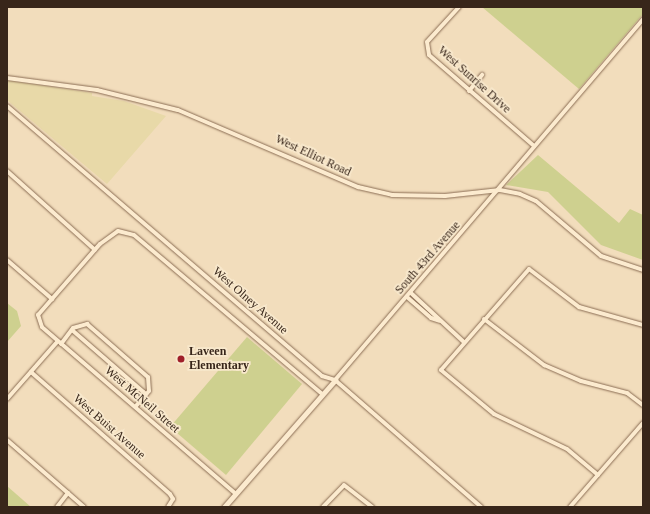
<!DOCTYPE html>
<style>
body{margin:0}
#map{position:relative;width:650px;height:514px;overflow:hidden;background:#f2ddbc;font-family:Georgia,serif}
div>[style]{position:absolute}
.farmland>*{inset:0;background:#e8d9a8}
.green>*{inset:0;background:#ced08f}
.roads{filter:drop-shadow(0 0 1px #8b6d54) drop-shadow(0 0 1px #8b6d54)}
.minor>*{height:4px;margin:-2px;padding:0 2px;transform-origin:2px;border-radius:2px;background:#fcebcf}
.tertiary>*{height:5px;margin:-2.5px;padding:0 2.5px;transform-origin:2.5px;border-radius:2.5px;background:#fcebcf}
.dots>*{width:11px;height:11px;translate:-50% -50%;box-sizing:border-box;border:2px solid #f8e8cc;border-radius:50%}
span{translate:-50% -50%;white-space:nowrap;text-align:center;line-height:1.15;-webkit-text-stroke:3.5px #f8e8cc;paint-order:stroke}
.street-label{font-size:12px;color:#38261a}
.poi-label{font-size:12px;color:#38261a;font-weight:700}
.left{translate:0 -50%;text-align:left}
.frame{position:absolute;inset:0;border:8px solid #38261a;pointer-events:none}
</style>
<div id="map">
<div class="farmland">
<div style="clip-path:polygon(7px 80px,92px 93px,92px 96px,124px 101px,166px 116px,107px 184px,7px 100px)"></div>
</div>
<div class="green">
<div style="clip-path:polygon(482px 7px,643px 7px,643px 14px,579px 89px)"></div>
<div style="clip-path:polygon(538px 155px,619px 223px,630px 209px,643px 215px,643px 260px,601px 245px,548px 192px,506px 185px)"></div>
<div style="clip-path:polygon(7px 303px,17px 311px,21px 326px,7px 342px)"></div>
<div style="clip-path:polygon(247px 337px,302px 384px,226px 475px,170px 427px)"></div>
<div style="clip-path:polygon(7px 486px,31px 507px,7px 507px)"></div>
</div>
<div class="roads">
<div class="minor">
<div style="left:459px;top:7px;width:47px;rotate:132.4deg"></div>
<div style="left:427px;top:42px;width:13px;rotate:81deg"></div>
<div style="left:429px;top:55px;width:139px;rotate:40.9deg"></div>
<div style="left:7px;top:78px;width:91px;rotate:7.6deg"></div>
<div style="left:97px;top:90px;width:83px;rotate:13.9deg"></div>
<div style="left:178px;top:110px;width:196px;rotate:23.2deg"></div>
<div style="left:358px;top:187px;width:35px;rotate:13deg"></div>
<div style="left:392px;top:195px;width:53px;rotate:1.1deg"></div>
<div style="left:445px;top:196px;width:55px;rotate:-6.2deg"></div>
<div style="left:500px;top:190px;width:20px;rotate:11deg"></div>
<div style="left:520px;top:194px;width:17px;rotate:24deg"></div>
<div style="left:536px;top:201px;width:85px;rotate:40.2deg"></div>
<div style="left:601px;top:256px;width:44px;rotate:18.4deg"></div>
<div style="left:469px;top:91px;width:21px;rotate:-51deg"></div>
<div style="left:7px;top:106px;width:415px;rotate:40.6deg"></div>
<div style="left:322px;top:376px;width:14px;rotate:17deg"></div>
<div style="left:335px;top:380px;width:194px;rotate:41deg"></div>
<div style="left:7px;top:171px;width:118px;rotate:41.9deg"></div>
<div style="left:7px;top:260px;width:60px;rotate:40.9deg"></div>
<div style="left:411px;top:293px;width:72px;rotate:42.8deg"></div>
<div style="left:407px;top:297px;width:32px;rotate:41deg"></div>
<div style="left:431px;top:318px;width:9px;rotate:18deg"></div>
<div style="left:484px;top:319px;width:76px;rotate:37.5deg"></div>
<div style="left:544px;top:365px;width:40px;rotate:23.4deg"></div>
<div style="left:581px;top:381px;width:48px;rotate:14.6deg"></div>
<div style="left:627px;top:393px;width:20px;rotate:37deg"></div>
<div style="left:72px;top:330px;width:98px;rotate:40.9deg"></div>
<div style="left:61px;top:344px;width:20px;rotate:-53deg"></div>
<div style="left:73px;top:328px;width:15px;rotate:-16deg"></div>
<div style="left:87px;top:324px;width:81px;rotate:41deg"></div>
<div style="left:148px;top:377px;width:14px;rotate:86deg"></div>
<div style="left:149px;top:391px;width:21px;rotate:131deg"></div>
<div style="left:31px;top:372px;width:185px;rotate:41.3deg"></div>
<div style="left:170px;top:494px;width:6px;rotate:59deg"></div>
<div style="left:173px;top:499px;width:9px;rotate:122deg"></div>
<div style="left:335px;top:380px;width:475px;rotate:-49.5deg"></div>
<div style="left:7px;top:399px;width:77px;rotate:-48.7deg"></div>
<div style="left:7px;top:440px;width:102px;rotate:41deg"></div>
<div style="left:598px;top:475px;width:40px;rotate:-140deg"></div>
<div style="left:567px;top:449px;width:81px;rotate:-154.4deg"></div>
<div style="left:494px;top:414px;width:69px;rotate:-140.3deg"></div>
<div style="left:441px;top:370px;width:134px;rotate:-48.9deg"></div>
<div style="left:529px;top:269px;width:63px;rotate:37.2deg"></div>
<div style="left:579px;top:307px;width:66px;rotate:15.7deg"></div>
<div style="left:236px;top:494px;width:256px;rotate:-139.3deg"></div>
<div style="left:42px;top:327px;width:13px;rotate:-108deg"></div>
<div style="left:38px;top:315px;width:94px;rotate:-48.9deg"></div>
<div style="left:100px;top:244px;width:22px;rotate:-36deg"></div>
<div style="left:118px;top:231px;width:16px;rotate:14deg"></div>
<div style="left:134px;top:235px;width:246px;rotate:40.2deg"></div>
<div style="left:57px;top:507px;width:18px;rotate:-52deg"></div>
<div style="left:323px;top:507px;width:30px;rotate:-46deg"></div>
<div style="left:344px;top:485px;width:36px;rotate:38deg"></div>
<div style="left:570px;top:507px;width:111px;rotate:-49deg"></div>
</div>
<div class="tertiary">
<div style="left:224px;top:507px;width:169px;rotate:-48.8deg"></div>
</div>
</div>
<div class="dots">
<div style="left:181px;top:359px;background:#9f1e29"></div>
</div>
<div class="street-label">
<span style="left:474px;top:80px;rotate:42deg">West Sunrise Drive</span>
<span style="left:313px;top:156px;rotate:25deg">West Elliot Road</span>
<span style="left:428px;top:258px;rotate:-49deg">South 43rd Avenue</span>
<span style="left:250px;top:301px;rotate:41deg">West Olney Avenue</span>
<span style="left:142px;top:400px;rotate:41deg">West McNeil Street</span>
<span style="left:109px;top:427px;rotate:41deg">West Buist Avenue</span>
</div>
<div class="poi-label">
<span class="left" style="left:189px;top:359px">Laveen<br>Elementary</span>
</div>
<div class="frame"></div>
</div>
